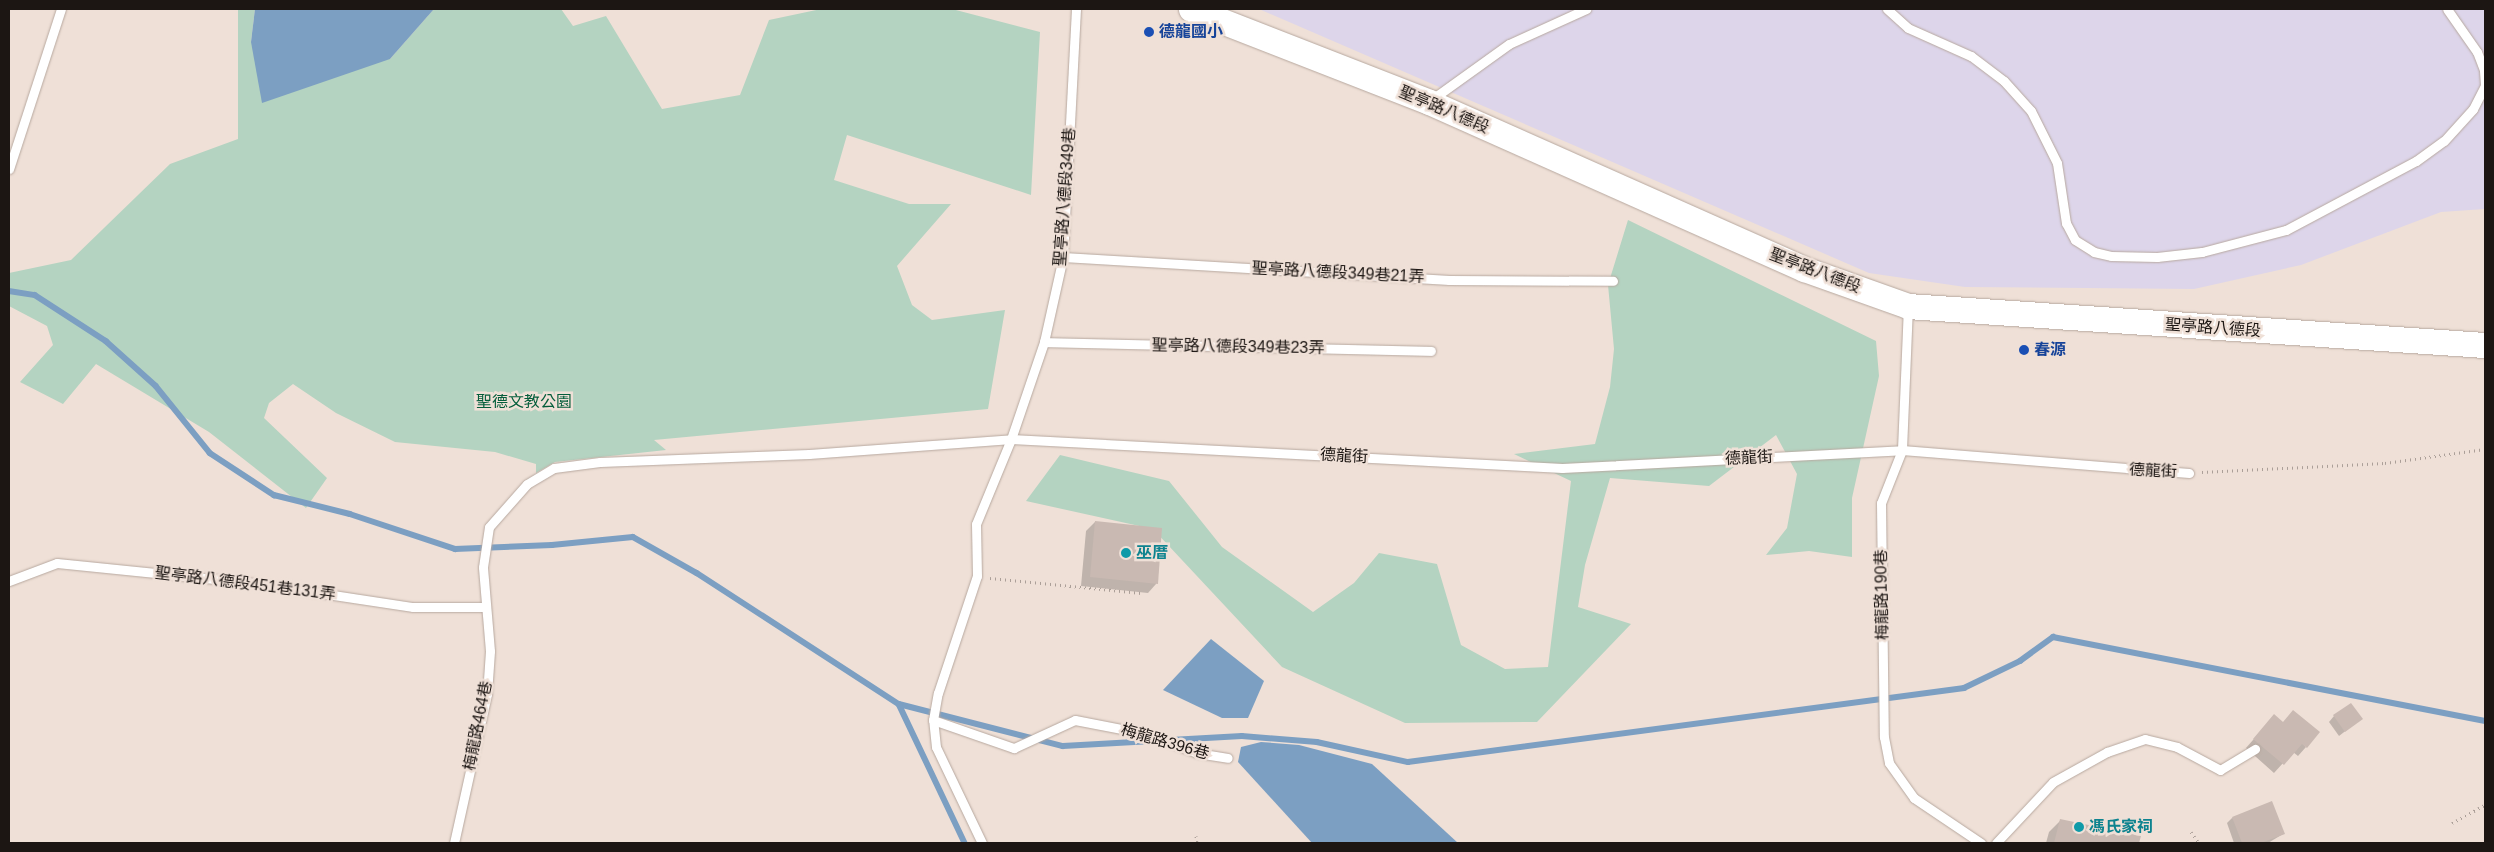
<!DOCTYPE html>
<meta charset="utf-8">
<style>
body{margin:0}
#map{position:relative;width:2494px;height:852px;overflow:hidden;background:#efe0d7;font-family:Arial,"Noto Sans TC",sans-serif}
div>[style]{position:absolute}
.industrial>*{inset:0;background:#ddd5ea}
.green>*{inset:0;background:#b4d3c1}
.water>*{inset:0;background:#7c9fc2}
.shadow>*{inset:0;background:#0003}
.stream>*{height:5.5px;margin:-2.75px;padding:0 2.75px;transform-origin:2.75px;border-radius:2.75px;background:#7c9fc2}
.building>*{inset:0;background:#c9b9b2}
.path>*{height:3px;margin-top:-1.5px;transform-origin:0;background:repeating-linear-gradient(90deg,#ab9f98 0 1px,transparent 0 5px)}
.roads{filter:drop-shadow(0 0 1px #b7a89f) drop-shadow(0 0 1px #b7a89f)}
.lane>*{height:9px;margin:-4.5px;padding:0 4.5px;transform-origin:4.5px;border-radius:4.5px;background:#fff}
.secondary>*{height:25px;margin:-12.5px;padding:0 12.5px;transform-origin:12.5px;border-radius:12.5px;background:#fff}
.dots>*{width:14px;height:14px;translate:-50% -50%;box-sizing:border-box;border:2px solid #efe0d7;border-radius:50%}
span{translate:-50% -50%;white-space:nowrap;text-align:center;line-height:1.15;-webkit-text-stroke:5px #efe0d7;paint-order:stroke}
.transit-label{font-size:16px;color:#164399;font-weight:700}
.left{translate:0 -50%;text-align:left}
.street-label{font-size:16px;color:#1c1613}
.park-label{font-size:16px;color:#045d3b}
.culture-label{font-size:16px;color:#0d838f;font-weight:700}
.frame{position:absolute;inset:0;border:10px solid #1c1613;pointer-events:none}
</style>
<div id="map">
<div class="industrial">
<div style="clip-path:polygon(1259px 9px,2485px 9px,2485px 209px,2441px 212px,2301px 265px,2194px 289px,1965px 287px,1869px 273px)"></div>
</div>
<div class="green">
<div style="clip-path:polygon(238px 9px,255px 9px,251px 42px,390px 59px,434px 9px,561px 9px,573px 26px,606px 16px,662px 109px,740px 95px,769px 20px,821px 9px,952px 9px,1040px 32px,1031px 195px,847px 135px,834px 180px,909px 204px,951px 204px,897px 266px,912px 305px,932px 320px,1005px 310px,988px 409px,654px 440px,666px 450px,555px 462px,536px 473px,536px 464px,495px 452px,395px 442px,336px 413px,293px 384px,269px 403px,264px 418px,327px 478px,306px 508px,209px 432px,96px 364px,63px 404px,20px 382px,53px 345px,47px 326px,9px 306px,9px 273px,71px 260px,170px 164px,238px 139px)"></div>
<div style="clip-path:polygon(1628px 220px,1876px 341px,1879px 376px,1852px 498px,1852px 557px,1809px 551px,1766px 555px,1787px 528px,1797px 474px,1776px 435px,1709px 486px,1610px 478px,1585px 565px,1578px 607px,1631px 624px,1537px 722px,1405px 723px,1282px 667px,1153px 529px,1026px 501px,1060px 455px,1169px 481px,1222px 547px,1313px 612px,1354px 583px,1379px 553px,1437px 564px,1461px 645px,1505px 669px,1548px 667px,1571px 481px,1514px 454px,1595px 444px,1610px 387px,1614px 349px,1608px 285px)"></div>
</div>
<div class="water">
<div style="clip-path:polygon(255px 9px,434px 9px,390px 59px,262px 103px,251px 42px)"></div>
<div style="clip-path:polygon(1211px 639px,1264px 681px,1248px 718px,1222px 718px,1163px 690px)"></div>
<div style="clip-path:polygon(1261px 742px,1299px 745px,1372px 764px,1458px 843px,1312px 843px,1238px 762px,1241px 747px)"></div>
</div>
<div class="shadow">
<div style="clip-path:polygon(1095px 522px,1161px 530px,1156px 584px,1148px 593px,1081px 586px,1086px 531px)"></div>
<div style="clip-path:polygon(2274px 716px,2306px 747px,2298px 756px,2293px 752px,2274px 773px,2246px 748px)"></div>
<div style="clip-path:polygon(2334px 716px,2361px 719px,2339px 736px,2329px 722px)"></div>
<div style="clip-path:polygon(2232px 818px,2283px 834px,2268px 843px,2234px 843px,2227px 823px)"></div>
<div style="clip-path:polygon(2061px 820px,2139px 837px,2138px 843px,2046px 843px,2049px 832px)"></div>
</div>
<div class="stream">
<div style="left:9px;top:291px;width:26px;rotate:9deg"></div>
<div style="left:35px;top:295px;width:85px;rotate:32.9deg"></div>
<div style="left:106px;top:341px;width:67px;rotate:42deg"></div>
<div style="left:156px;top:386px;width:86px;rotate:51.1deg"></div>
<div style="left:210px;top:453px;width:77px;rotate:33.3deg"></div>
<div style="left:274px;top:495px;width:78px;rotate:14deg"></div>
<div style="left:350px;top:514px;width:111px;rotate:18.4deg"></div>
<div style="left:455px;top:549px;width:97px;rotate:-2.4deg"></div>
<div style="left:552px;top:545px;width:81px;rotate:-5.6deg"></div>
<div style="left:633px;top:537px;width:73px;rotate:29.4deg"></div>
<div style="left:697px;top:573px;width:241px;rotate:33deg"></div>
<div style="left:899px;top:704px;width:169px;rotate:14.4deg"></div>
<div style="left:1063px;top:746px;width:179px;rotate:-3.2deg"></div>
<div style="left:1242px;top:736px;width:75px;rotate:4.6deg"></div>
<div style="left:1317px;top:742px;width:93px;rotate:12.4deg"></div>
<div style="left:1408px;top:762px;width:561px;rotate:-7.58deg"></div>
<div style="left:1964px;top:688px;width:62px;rotate:-25.7deg"></div>
<div style="left:2020px;top:661px;width:41px;rotate:-36deg"></div>
<div style="left:2053px;top:637px;width:440px;rotate:11deg"></div>
<div style="left:899px;top:704px;width:154px;rotate:64.6deg"></div>
</div>
<div class="building">
<div style="clip-path:polygon(1095px 521px,1162px 528px,1158px 584px,1090px 577px)"></div>
<div style="clip-path:polygon(2351px 703px,2363px 719px,2345px 732px,2333px 715px)"></div>
<div style="clip-path:polygon(2293px 710px,2320px 732px,2307px 748px,2302px 744px,2284px 765px,2253px 739px,2274px 714px,2283px 722px)"></div>
<div style="clip-path:polygon(2272px 801px,2285px 834px,2261px 843px,2242px 843px,2232px 817px)"></div>
<div style="clip-path:polygon(2060px 819px,2141px 836px,2139px 843px,2054px 843px)"></div>
</div>
<div class="path">
<div style="left:2202px;top:472px;width:183px;rotate:-2.8deg"></div>
<div style="left:2385px;top:463px;width:101px;rotate:-8deg"></div>
<div style="left:990px;top:578px;width:152px;rotate:5.7deg"></div>
<div style="left:2452px;top:823px;width:38px;rotate:-29deg"></div>
<div style="left:2191px;top:832px;width:14px;rotate:54deg"></div>
<div style="left:1196px;top:836px;width:7px;rotate:82deg"></div>
</div>
<div class="roads">
<div class="lane">
<div style="left:1887px;top:9px;width:28px;rotate:42deg"></div>
<div style="left:1908px;top:28px;width:69px;rotate:24deg"></div>
<div style="left:1971px;top:56px;width:41px;rotate:37.1deg"></div>
<div style="left:2004px;top:81px;width:40px;rotate:48deg"></div>
<div style="left:2031px;top:111px;width:58px;rotate:63.4deg"></div>
<div style="left:2057px;top:163px;width:61px;rotate:81.5deg"></div>
<div style="left:2066px;top:223px;width:19px;rotate:62deg"></div>
<div style="left:2075px;top:240px;width:22px;rotate:32deg"></div>
<div style="left:2094px;top:252px;width:17px;rotate:13deg"></div>
<div style="left:2111px;top:256px;width:46px;rotate:1.2deg"></div>
<div style="left:2157px;top:257px;width:45px;rotate:-6.3deg"></div>
<div style="left:2202px;top:252px;width:87px;rotate:-14.7deg"></div>
<div style="left:2286px;top:230px;width:147px;rotate:-28deg"></div>
<div style="left:2416px;top:161px;width:34px;rotate:-36deg"></div>
<div style="left:2444px;top:141px;width:43px;rotate:-47.8deg"></div>
<div style="left:2473px;top:109px;width:27px;rotate:-63deg"></div>
<div style="left:2485px;top:85px;width:15px;rotate:-94deg"></div>
<div style="left:2484px;top:70px;width:19px;rotate:-111deg"></div>
<div style="left:2477px;top:52px;width:52px;rotate:-124.9deg"></div>
<div style="left:1431px;top:100px;width:96px;rotate:-35.7deg"></div>
<div style="left:1509px;top:44px;width:85px;rotate:-24.4deg"></div>
<div style="left:9px;top:169px;width:168px;rotate:-72deg"></div>
<div style="left:1063px;top:257px;width:387px;rotate:3.4deg"></div>
<div style="left:1449px;top:280px;width:164px;rotate:0.3deg"></div>
<div style="left:1908px;top:306px;width:144px;rotate:92.4deg"></div>
<div style="left:1902px;top:450px;width:57px;rotate:111.6deg"></div>
<div style="left:1881px;top:503px;width:234px;rotate:89.3deg"></div>
<div style="left:1884px;top:737px;width:26px;rotate:79deg"></div>
<div style="left:1889px;top:763px;width:43px;rotate:54.5deg"></div>
<div style="left:1914px;top:798px;width:81px;rotate:33.9deg"></div>
<div style="left:1044px;top:342px;width:387px;rotate:1.3deg"></div>
<div style="left:9px;top:581px;width:51px;rotate:-20.6deg"></div>
<div style="left:57px;top:563px;width:198px;rotate:5.8deg"></div>
<div style="left:254px;top:583px;width:161px;rotate:8.6deg"></div>
<div style="left:413px;top:607px;width:71px"></div>
<div style="left:933px;top:720px;width:27px;rotate:-80deg"></div>
<div style="left:938px;top:693px;width:123px;rotate:-71.6deg"></div>
<div style="left:977px;top:576px;width:52px;rotate:-91.1deg"></div>
<div style="left:976px;top:524px;width:92px;rotate:-67.6deg"></div>
<div style="left:1011px;top:439px;width:102px;rotate:-71.2deg"></div>
<div style="left:1044px;top:342px;width:87px;rotate:-77.4deg"></div>
<div style="left:1063px;top:257px;width:248px;rotate:-87deg"></div>
<div style="left:454px;top:843px;width:153px;rotate:-77.5deg"></div>
<div style="left:487px;top:694px;width:43px;rotate:-86deg"></div>
<div style="left:490px;top:651px;width:84px;rotate:-94.8deg"></div>
<div style="left:483px;top:567px;width:40px;rotate:-81.5deg"></div>
<div style="left:489px;top:527px;width:57px;rotate:-48.5deg"></div>
<div style="left:527px;top:484px;width:31px;rotate:-31deg"></div>
<div style="left:554px;top:468px;width:46px;rotate:-7.4deg"></div>
<div style="left:600px;top:462px;width:209px;rotate:-2.2deg"></div>
<div style="left:809px;top:454px;width:203px;rotate:-4.2deg"></div>
<div style="left:1011px;top:439px;width:552px;rotate:3.01deg"></div>
<div style="left:1562px;top:468px;width:340px;rotate:-3deg"></div>
<div style="left:1902px;top:450px;width:288px;rotate:4.6deg"></div>
<div style="left:982px;top:843px;width:106px;rotate:-115.6deg"></div>
<div style="left:936px;top:747px;width:27px;rotate:-96deg"></div>
<div style="left:933px;top:720px;width:86px;rotate:19.1deg"></div>
<div style="left:1014px;top:748px;width:67px;rotate:-24.7deg"></div>
<div style="left:1075px;top:720px;width:73px;rotate:11deg"></div>
<div style="left:1147px;top:734px;width:53px;rotate:20.8deg"></div>
<div style="left:1197px;top:753px;width:31px;rotate:9deg"></div>
<div style="left:1996px;top:843px;width:83px;rotate:-46.9deg"></div>
<div style="left:2053px;top:782px;width:62px;rotate:-29.1deg"></div>
<div style="left:2107px;top:752px;width:40px;rotate:-18.9deg"></div>
<div style="left:2145px;top:739px;width:33px;rotate:14deg"></div>
<div style="left:2177px;top:747px;width:49px;rotate:28.1deg"></div>
<div style="left:2220px;top:770px;width:41px;rotate:-31deg"></div>
</div>
<div class="secondary">
<div style="left:1191px;top:9px;width:256px;rotate:21.3deg"></div>
<div style="left:1429px;top:102px;width:411px;rotate:24deg"></div>
<div style="left:1804px;top:269px;width:110px;rotate:19.6deg"></div>
<div style="left:1908px;top:306px;width:578px;rotate:3.87deg"></div>
</div>
</div>
<div class="dots">
<div style="left:1149px;top:32px;background:#1a4fb4"></div>
<div style="left:2024px;top:350px;background:#1a4fb4"></div>
<div style="left:1126px;top:553px;background:#0f9aa8"></div>
<div style="left:2079px;top:827px;background:#0f9aa8"></div>
</div>
<div class="transit-label">
<span class="left" style="left:1159px;top:32px">德龍國小</span>
<span class="left" style="left:2034px;top:350px">春源</span>
</div>
<div class="street-label">
<span style="left:1444px;top:110px;rotate:23deg">聖亭路八德段</span>
<span style="left:1065px;top:197px;rotate:-86deg">聖亭路八德段349巷</span>
<span style="left:1815px;top:271px;rotate:21deg">聖亭路八德段</span>
<span style="left:1338px;top:273px;rotate:3deg">聖亭路八德段349巷21弄</span>
<span style="left:2213px;top:328px;rotate:4deg">聖亭路八德段</span>
<span style="left:1238px;top:347px;rotate:1deg">聖亭路八德段349巷23弄</span>
<span style="left:1344px;top:456px;rotate:3deg">德龍街</span>
<span style="left:1749px;top:458px;rotate:-3deg">德龍街</span>
<span style="left:2153px;top:471px;rotate:3deg">德龍街</span>
<span style="left:245px;top:584px;rotate:7deg">聖亭路八德段451巷131弄</span>
<span style="left:1882px;top:595px;rotate:-91deg">梅龍路190巷</span>
<span style="left:478px;top:726px;rotate:-79deg">梅龍路464巷</span>
<span style="left:1165px;top:742px;rotate:16deg">梅龍路396巷</span>
</div>
<div class="park-label">
<span style="left:524px;top:402px">聖德文教公園</span>
</div>
<div class="culture-label">
<span class="left" style="left:1136px;top:553px">巫厝</span>
<span class="left" style="left:2089px;top:827px">馮氏家祠</span>
</div>
<div class="frame"></div>
</div>
